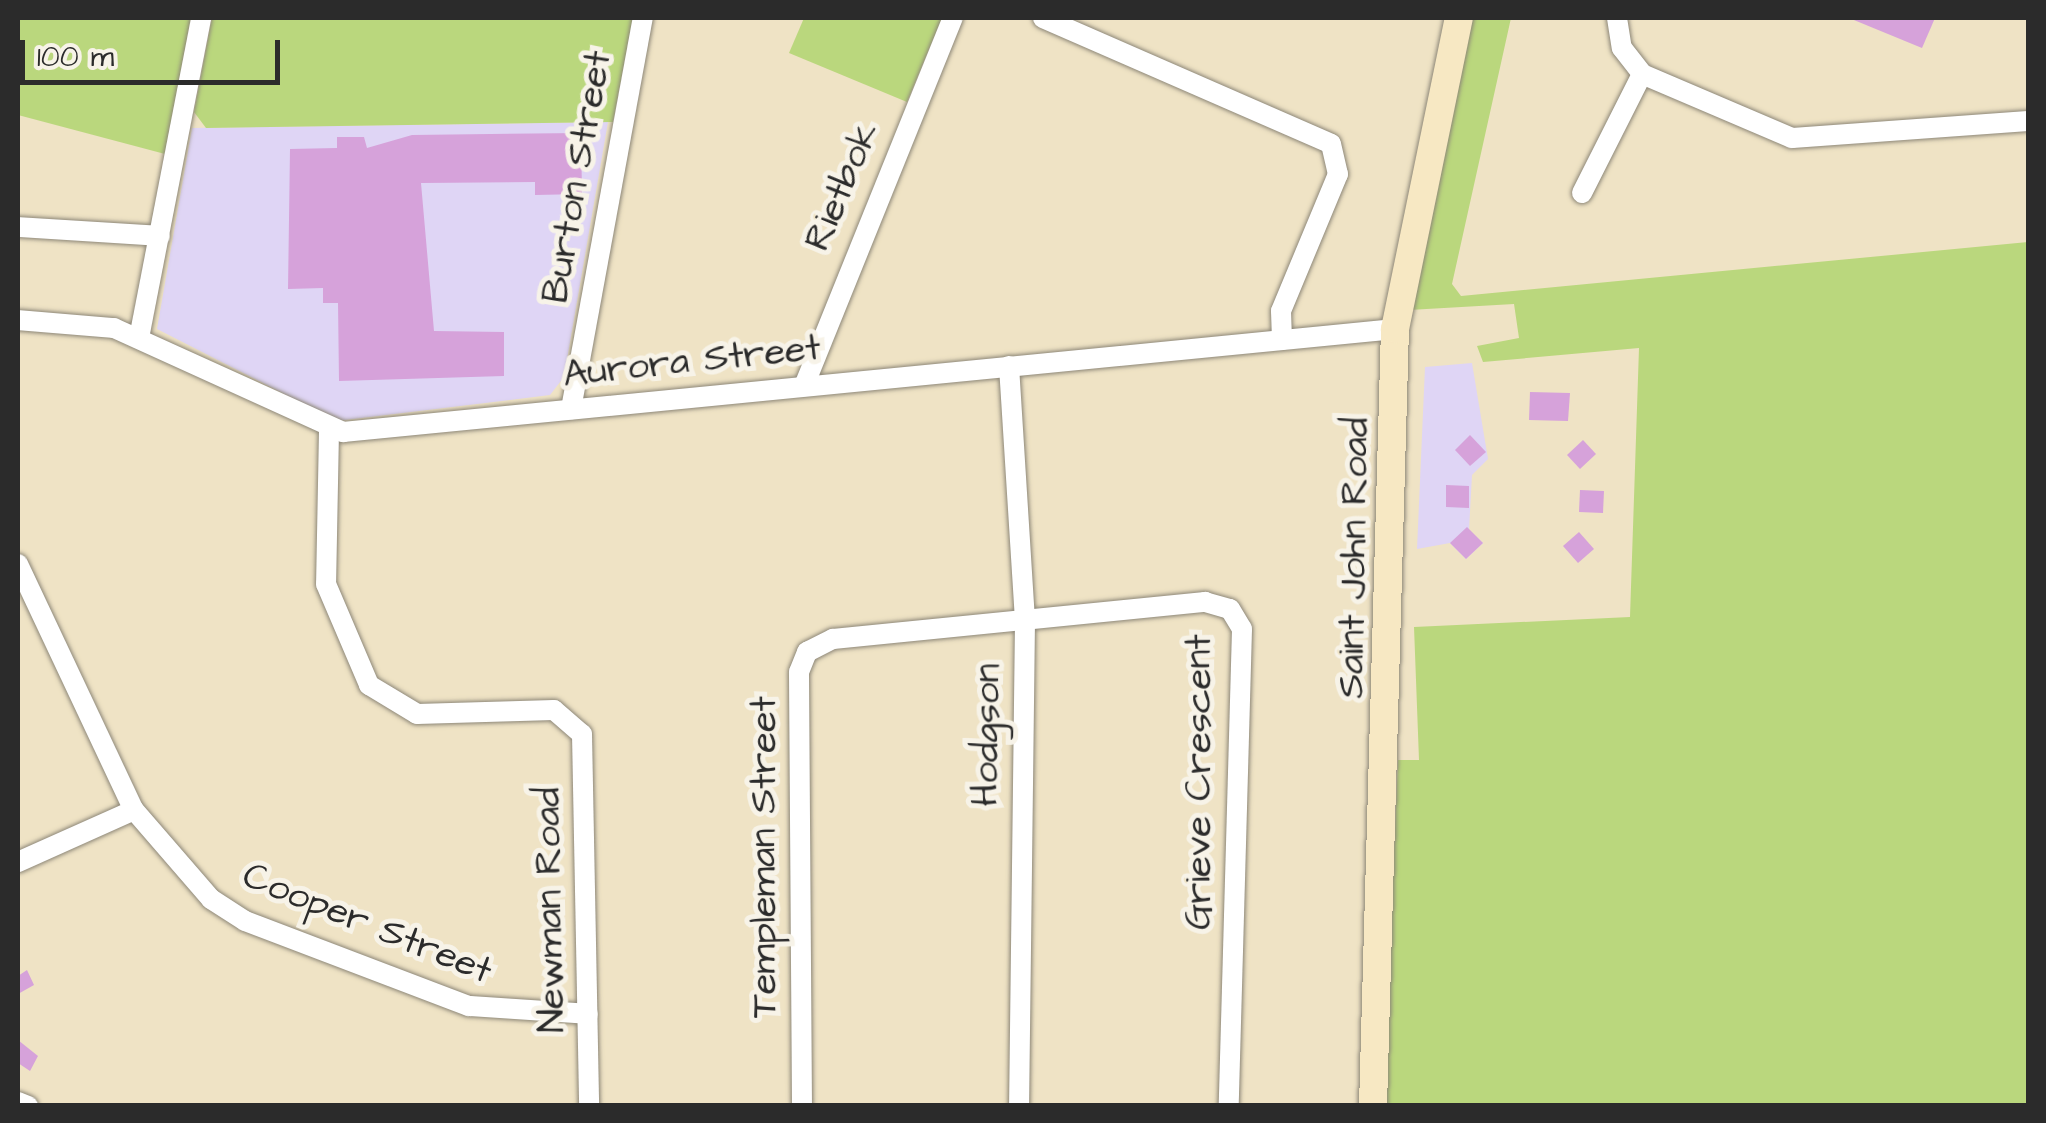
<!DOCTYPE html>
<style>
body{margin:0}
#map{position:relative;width:2046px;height:1123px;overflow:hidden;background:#efe3c5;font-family:"Architects Daughter",sans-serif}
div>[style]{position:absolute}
.built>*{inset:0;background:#dfd5f5}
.green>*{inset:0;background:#bad77d}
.building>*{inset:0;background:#d6a2da}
.roads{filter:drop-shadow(0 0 2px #8d8778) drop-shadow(0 0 2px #8d8778)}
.street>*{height:20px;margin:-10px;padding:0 10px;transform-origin:10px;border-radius:10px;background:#fff}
.secondary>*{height:28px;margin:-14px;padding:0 14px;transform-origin:14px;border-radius:14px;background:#f7e8c3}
span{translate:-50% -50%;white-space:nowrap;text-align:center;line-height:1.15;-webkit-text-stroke:10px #f7f3e8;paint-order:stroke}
.street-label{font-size:38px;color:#2b2b2b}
.frame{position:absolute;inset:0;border:20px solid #2b2b2b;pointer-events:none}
.scale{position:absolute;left:20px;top:40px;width:260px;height:45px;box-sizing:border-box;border:5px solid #2b2b2b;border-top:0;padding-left:12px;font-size:30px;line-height:35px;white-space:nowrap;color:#2b2b2b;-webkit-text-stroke:8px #f7f3e8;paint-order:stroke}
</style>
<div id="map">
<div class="built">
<div style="clip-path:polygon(608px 122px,564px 377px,550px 395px,337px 421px,157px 329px,192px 128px)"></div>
<div style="clip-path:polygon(1472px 363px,1488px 459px,1472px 475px,1469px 530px,1483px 543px,1466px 559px,1450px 543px,1417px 549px,1425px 367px)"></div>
</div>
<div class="green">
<div style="clip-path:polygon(18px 18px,191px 18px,165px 154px,18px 115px)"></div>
<div style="clip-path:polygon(212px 18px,633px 18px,613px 122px,206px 128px,194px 112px)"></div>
<div style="clip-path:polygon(804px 18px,942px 18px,907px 102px,789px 53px)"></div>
<div style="clip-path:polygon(1469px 18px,1511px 18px,1452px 284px,1461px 296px,2028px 242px,2028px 1105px,1383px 1106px,1398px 760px,1419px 760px,1414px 627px,1630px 617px,1639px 348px,1483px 362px,1477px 346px,1519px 338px,1514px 304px,1409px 310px)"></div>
</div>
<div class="building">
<div style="clip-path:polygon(1849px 18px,1935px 18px,1922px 48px)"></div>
<div style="clip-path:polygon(581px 133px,582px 194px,535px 195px,535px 182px,421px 183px,434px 331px,504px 332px,504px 376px,339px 381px,338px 303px,323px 303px,323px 288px,288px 289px,290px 149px,337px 148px,337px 137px,364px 137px,367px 148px,412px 135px)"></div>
<div style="clip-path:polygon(1530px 392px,1570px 393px,1568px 421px,1529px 420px)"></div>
<div style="clip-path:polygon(1470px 435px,1486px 452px,1470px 466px,1455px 450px)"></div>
<div style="clip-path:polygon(1583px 440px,1596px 454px,1580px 469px,1567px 455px)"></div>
<div style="clip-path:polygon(1446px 485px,1469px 486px,1469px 508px,1446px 507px)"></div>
<div style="clip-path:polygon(1580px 490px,1604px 491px,1603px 513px,1579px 512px)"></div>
<div style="clip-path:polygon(1467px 527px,1483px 543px,1466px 559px,1450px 543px)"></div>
<div style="clip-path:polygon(1579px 532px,1594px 549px,1578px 563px,1563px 546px)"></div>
<div style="clip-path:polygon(27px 970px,34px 985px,18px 994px,18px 976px)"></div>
<div style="clip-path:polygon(18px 1040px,38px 1056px,30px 1071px,18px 1063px)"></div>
</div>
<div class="roads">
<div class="street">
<div style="left:1043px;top:18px;width:314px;rotate:23.6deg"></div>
<div style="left:1331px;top:144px;width:31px;rotate:77deg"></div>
<div style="left:1338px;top:174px;width:148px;rotate:112.6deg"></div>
<div style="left:1281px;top:311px;width:29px;rotate:88deg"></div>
<div style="left:1617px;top:18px;width:30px;rotate:81deg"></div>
<div style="left:1622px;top:48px;width:33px;rotate:52deg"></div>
<div style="left:1642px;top:74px;width:163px;rotate:23.1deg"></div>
<div style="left:1792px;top:138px;width:237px;rotate:-4.1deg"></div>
<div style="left:1582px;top:193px;width:133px;rotate:-63.2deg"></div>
<div style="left:18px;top:227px;width:142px;rotate:3.6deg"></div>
<div style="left:18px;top:320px;width:96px;rotate:4.8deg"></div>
<div style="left:114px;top:328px;width:252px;rotate:24.4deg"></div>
<div style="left:343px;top:432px;width:1057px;rotate:-5.59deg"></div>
<div style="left:139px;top:338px;width:326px;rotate:-79deg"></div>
<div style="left:1009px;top:366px;width:256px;rotate:86.4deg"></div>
<div style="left:1025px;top:621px;width:485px;rotate:90.7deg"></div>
<div style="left:804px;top:386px;width:397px;rotate:-68deg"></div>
<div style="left:571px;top:409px;width:398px;rotate:-79.6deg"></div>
<div style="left:329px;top:431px;width:153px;rotate:91.1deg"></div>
<div style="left:326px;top:584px;width:110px;rotate:66.9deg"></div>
<div style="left:369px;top:685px;width:56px;rotate:31.1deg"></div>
<div style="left:417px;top:714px;width:137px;rotate:-1.7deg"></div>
<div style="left:554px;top:710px;width:37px;rotate:41deg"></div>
<div style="left:582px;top:734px;width:372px;rotate:88.9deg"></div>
<div style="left:18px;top:564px;width:272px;rotate:64.8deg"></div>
<div style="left:134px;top:810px;width:118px;rotate:49.1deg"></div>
<div style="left:211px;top:899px;width:40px;rotate:32.9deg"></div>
<div style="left:245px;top:921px;width:240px;rotate:20.8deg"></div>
<div style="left:469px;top:1006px;width:119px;rotate:3.8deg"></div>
<div style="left:18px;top:862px;width:127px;rotate:-24.1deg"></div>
<div style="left:18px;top:1102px;width:11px;rotate:22deg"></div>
<div style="left:802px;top:1106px;width:434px;rotate:-90.4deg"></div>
<div style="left:799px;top:672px;width:22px;rotate:-68deg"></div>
<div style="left:807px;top:652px;width:29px;rotate:-27deg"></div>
<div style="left:833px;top:639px;width:374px;rotate:-5.7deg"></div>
<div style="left:1205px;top:602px;width:26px;rotate:16deg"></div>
<div style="left:1230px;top:609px;width:23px;rotate:59deg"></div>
<div style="left:1242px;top:629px;width:477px;rotate:91.6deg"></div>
</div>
<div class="secondary">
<div style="left:1373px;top:1106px;width:777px;rotate:-88.38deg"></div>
<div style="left:1395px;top:329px;width:318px;rotate:-78.4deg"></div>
</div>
</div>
<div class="street-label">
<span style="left:578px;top:177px;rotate:-80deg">Burton Street</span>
<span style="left:843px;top:187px;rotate:-67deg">Rietbok</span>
<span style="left:692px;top:362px;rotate:-6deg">Aurora Street</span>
<span style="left:1355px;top:558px;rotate:-89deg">Saint John Road</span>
<span style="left:988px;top:735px;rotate:-89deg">Hodgson</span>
<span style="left:1200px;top:782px;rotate:-90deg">Grieve Crescent</span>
<span style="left:765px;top:857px;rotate:-90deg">Templeman Street</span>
<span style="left:551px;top:910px;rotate:-91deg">Newman Road</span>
<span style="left:367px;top:924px;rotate:22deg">Cooper Street</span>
</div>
<div class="frame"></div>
<div class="scale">100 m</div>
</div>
